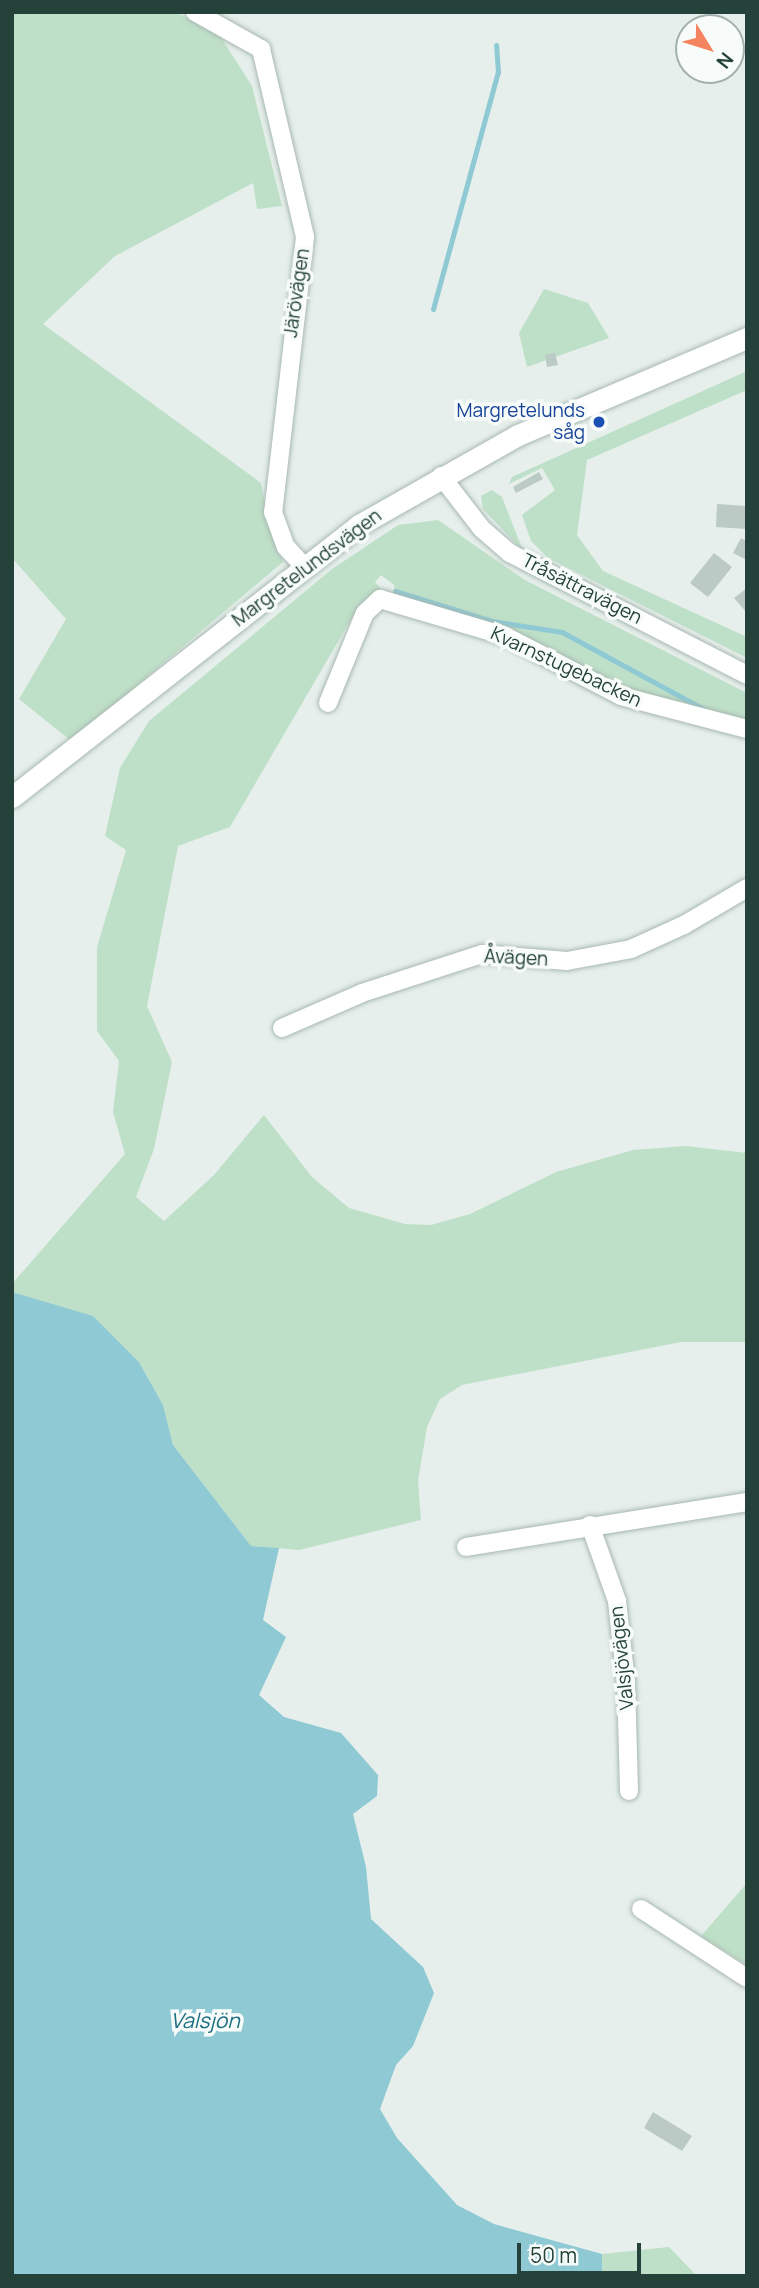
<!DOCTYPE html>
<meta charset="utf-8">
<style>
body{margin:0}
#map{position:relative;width:759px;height:2288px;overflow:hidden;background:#e6efeb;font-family:Manrope,sans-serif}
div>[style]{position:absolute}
.green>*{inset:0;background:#bfe0c8}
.water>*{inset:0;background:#8ec9d4}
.stream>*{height:5px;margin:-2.5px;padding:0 2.5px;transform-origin:2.5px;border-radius:2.5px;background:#8ec9d4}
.building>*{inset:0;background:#bbcac4}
.roads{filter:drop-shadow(0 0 2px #a8b8b2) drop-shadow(0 0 2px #a8b8b2)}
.street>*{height:18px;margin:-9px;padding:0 9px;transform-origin:9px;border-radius:9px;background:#fff}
.secondary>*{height:21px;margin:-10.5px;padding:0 10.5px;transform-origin:10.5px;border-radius:10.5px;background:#fff}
.dots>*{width:19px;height:19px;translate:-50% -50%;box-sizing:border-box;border:4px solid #f7fbf9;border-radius:50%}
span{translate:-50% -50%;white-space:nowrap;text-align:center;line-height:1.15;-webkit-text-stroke:7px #f7fbf9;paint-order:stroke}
.street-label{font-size:19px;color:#24423a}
.transit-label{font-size:19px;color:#164399}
.right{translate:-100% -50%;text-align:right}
.water-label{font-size:21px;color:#1c6f80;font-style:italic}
.frame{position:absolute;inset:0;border:14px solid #24423a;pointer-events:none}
.north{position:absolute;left:675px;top:14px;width:70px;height:70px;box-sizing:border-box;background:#f7fbf9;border:2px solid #a3b1ad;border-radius:50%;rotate:128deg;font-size:19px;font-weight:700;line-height:28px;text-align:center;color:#24423a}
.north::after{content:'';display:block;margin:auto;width:24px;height:32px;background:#f4845f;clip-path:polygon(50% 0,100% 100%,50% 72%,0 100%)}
.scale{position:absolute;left:517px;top:2243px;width:124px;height:32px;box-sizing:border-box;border:4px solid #24423a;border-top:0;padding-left:9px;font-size:21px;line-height:24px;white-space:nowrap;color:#24423a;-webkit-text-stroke:5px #f7fbf9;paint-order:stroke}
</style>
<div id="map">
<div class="green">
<div style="clip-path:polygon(12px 12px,176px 12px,220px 36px,252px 86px,282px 206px,257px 209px,253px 183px,115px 256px,43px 324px,261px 483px,270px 531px,283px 562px,71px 741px,19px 699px,66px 619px,12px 558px)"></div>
<div style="clip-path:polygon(544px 289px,588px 303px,609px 338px,527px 367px,519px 333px)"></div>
<div style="clip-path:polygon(747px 371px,747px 390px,587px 460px,577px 535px,603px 571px,747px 637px,747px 658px,548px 558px,531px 541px,522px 515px,555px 490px,542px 468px,509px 484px,512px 477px)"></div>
<div style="clip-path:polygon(492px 490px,502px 497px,523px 551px,483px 509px,481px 496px)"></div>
<div style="clip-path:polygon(438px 520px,525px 580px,747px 693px,747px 722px,681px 711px,395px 597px,394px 585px,381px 575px,375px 582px,384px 593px,360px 604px,230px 827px,178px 846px,147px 1006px,172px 1062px,154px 1149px,136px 1197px,164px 1221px,214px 1175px,264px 1115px,312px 1177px,349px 1208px,405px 1224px,431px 1225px,470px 1214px,556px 1172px,633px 1150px,686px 1146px,747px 1153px,747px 1342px,681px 1342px,462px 1385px,440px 1399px,427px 1427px,418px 1481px,421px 1520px,299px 1550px,251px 1546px,173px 1445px,163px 1405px,139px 1362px,93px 1317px,12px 1292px,12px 1284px,125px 1154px,113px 1112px,119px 1061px,97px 1031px,97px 947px,126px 850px,105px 836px,120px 768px,149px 721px,332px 569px,398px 525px)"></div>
<div style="clip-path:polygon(747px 1883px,747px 1965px,701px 1936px)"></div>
<div style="clip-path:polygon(669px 2247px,697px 2276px,602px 2276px,602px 2254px)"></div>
</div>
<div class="water">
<div style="clip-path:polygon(12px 1292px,93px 1316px,139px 1362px,163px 1405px,173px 1445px,251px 1546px,279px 1548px,263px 1620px,286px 1637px,259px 1695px,284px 1717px,341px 1733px,378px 1775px,377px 1796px,353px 1814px,366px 1867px,371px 1919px,423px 1967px,434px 1993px,413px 2046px,396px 2065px,380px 2109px,397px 2138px,457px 2205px,494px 2224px,602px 2254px,602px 2276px,12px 2276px)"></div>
</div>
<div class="stream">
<div style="left:433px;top:309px;width:246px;rotate:-74.7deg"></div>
<div style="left:498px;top:72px;width:27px;rotate:-94deg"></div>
<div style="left:395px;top:591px;width:102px;rotate:17.2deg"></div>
<div style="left:492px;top:621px;width:71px;rotate:8.9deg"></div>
<div style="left:562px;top:632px;width:161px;rotate:28.6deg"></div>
</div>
<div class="building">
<div style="clip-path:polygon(555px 353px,558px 365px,547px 367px,545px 355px)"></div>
<div style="clip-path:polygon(539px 472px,543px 479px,516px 493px,513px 487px)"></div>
<div style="clip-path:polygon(717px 504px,747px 506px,747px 529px,716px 527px)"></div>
<div style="clip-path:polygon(741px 538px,747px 541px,747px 560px,733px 553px)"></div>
<div style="clip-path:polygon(714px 553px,732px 567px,708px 597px,690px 583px)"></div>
<div style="clip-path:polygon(747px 588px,747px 613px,734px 598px)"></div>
<div style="clip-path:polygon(653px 2112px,692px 2136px,682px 2151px,644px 2128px)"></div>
</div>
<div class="roads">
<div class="street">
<div style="left:195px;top:12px;width:76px;rotate:29.3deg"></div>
<div style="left:261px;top:49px;width:193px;rotate:76.8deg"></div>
<div style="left:305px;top:237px;width:277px;rotate:96.6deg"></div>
<div style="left:273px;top:512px;width:37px;rotate:70deg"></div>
<div style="left:286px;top:547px;width:26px;rotate:47deg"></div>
<div style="left:441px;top:476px;width:67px;rotate:52.3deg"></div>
<div style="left:482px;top:529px;width:37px;rotate:41deg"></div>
<div style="left:510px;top:553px;width:267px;rotate:27.2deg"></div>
<div style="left:328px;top:703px;width:97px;rotate:-67.7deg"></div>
<div style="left:365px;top:613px;width:21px;rotate:-43deg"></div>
<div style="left:380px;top:599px;width:130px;rotate:16.5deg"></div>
<div style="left:505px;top:636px;width:131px;rotate:27.3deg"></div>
<div style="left:621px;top:696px;width:130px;rotate:14.7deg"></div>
<div style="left:282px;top:1028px;width:87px;rotate:-23.6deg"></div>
<div style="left:362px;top:993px;width:126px;rotate:-18deg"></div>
<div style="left:482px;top:954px;width:85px;rotate:4.7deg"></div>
<div style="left:567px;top:961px;width:65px;rotate:-10.6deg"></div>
<div style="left:631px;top:949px;width:58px;rotate:-24.4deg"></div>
<div style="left:684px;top:925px;width:73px;rotate:-30.4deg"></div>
<div style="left:590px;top:1525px;width:81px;rotate:70.4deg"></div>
<div style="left:617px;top:1601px;width:81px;rotate:83.7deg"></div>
<div style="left:626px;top:1682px;width:109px;rotate:88.4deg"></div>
<div style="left:466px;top:1547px;width:285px;rotate:-9.1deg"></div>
<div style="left:641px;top:1909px;width:126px;rotate:33.1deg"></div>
</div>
<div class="secondary">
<div style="left:12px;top:797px;width:441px;rotate:-38.1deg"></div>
<div style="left:359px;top:525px;width:183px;rotate:-29.5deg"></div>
<div style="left:518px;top:435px;width:249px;rotate:-23deg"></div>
</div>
</div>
<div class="dots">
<div style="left:599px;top:422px;background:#1a4fb4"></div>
</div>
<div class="street-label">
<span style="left:297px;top:293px;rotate:-82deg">Järövägen</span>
<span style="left:307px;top:568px;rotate:-37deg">Margretelundsvägen</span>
<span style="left:582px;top:589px;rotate:27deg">Tråsättravägen</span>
<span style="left:566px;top:667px;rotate:25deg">Kvarnstugebacken</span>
<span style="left:516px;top:958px;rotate:3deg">Åvägen</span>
<span style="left:622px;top:1658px;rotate:-96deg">Valsjövägen</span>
</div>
<div class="transit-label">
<span class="right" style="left:585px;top:422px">Margretelunds<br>såg</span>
</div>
<div class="water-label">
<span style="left:205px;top:2020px">Valsjön</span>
</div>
<div class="frame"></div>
<div class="north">N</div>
<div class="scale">50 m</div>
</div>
